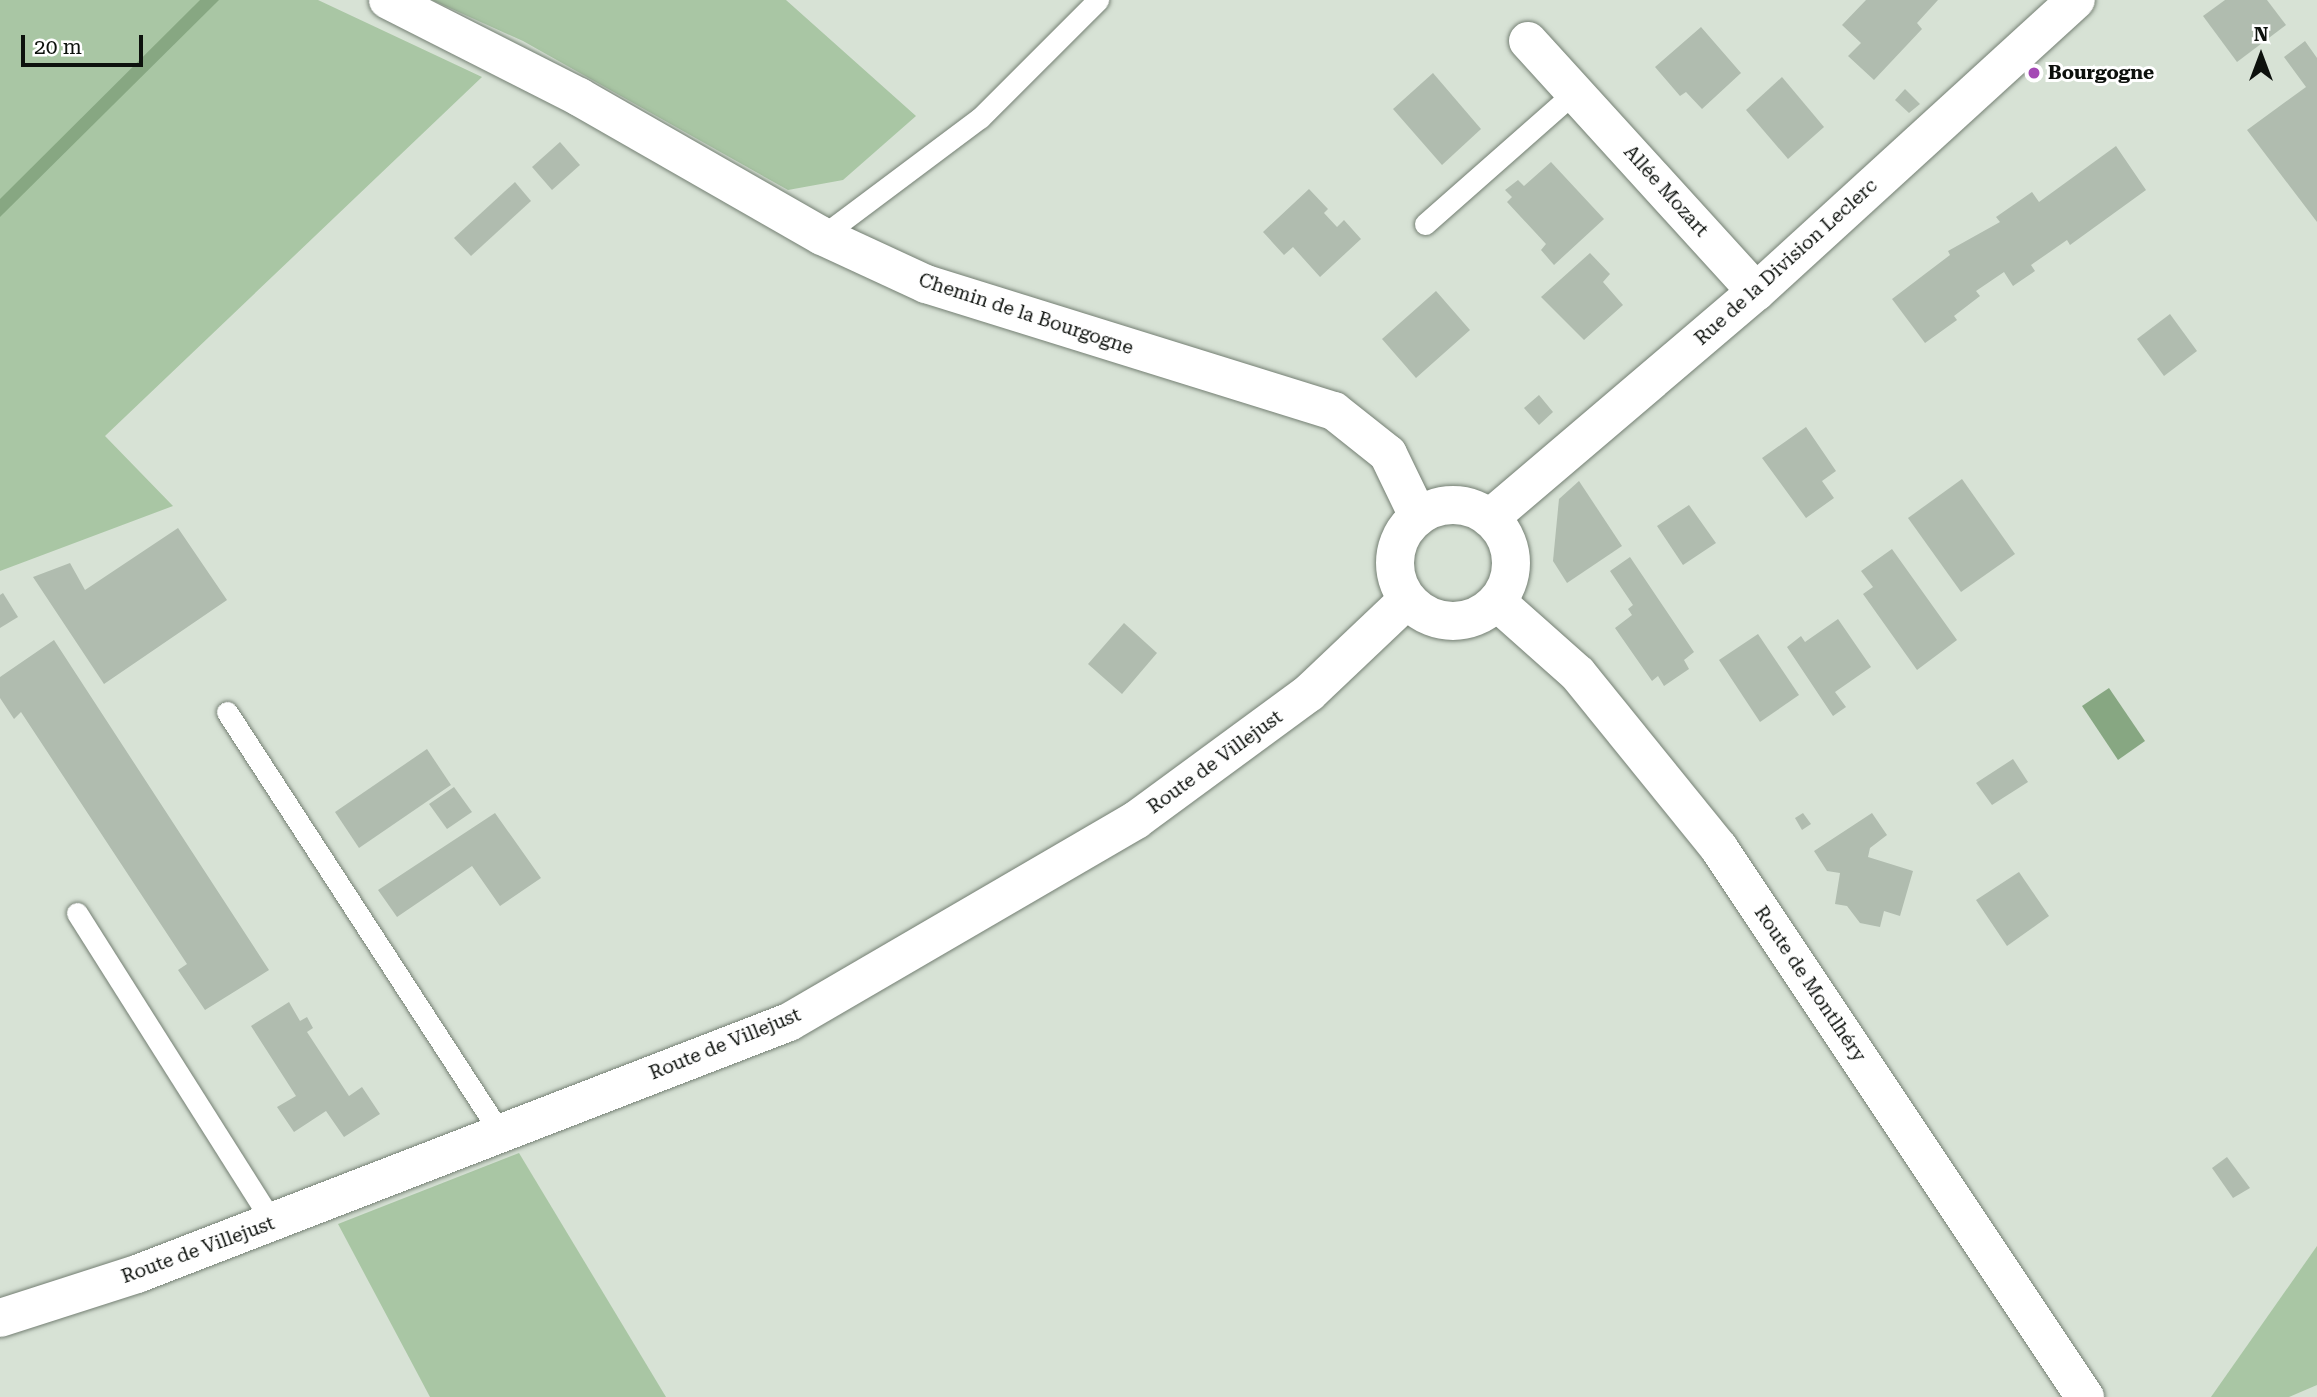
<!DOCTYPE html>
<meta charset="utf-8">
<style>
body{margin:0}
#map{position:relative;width:2317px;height:1397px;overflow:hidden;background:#d7e2d5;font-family:"Roboto Serif",serif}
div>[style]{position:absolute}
.green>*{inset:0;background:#a9c6a4}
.water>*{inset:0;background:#87a782}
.building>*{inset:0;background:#b0bcaf}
.roads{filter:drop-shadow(0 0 2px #747f73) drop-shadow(0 0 2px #747f73)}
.lane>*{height:21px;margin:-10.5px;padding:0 10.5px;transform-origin:10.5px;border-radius:10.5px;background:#fff}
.street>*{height:38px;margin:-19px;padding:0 19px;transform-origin:19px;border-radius:19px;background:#fff}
.secondary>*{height:38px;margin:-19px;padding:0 19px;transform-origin:19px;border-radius:19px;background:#fff}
.secondary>.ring{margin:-19px;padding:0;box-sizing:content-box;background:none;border:38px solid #fff;border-radius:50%}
.dots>*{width:19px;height:19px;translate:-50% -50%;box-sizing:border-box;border:4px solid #fff;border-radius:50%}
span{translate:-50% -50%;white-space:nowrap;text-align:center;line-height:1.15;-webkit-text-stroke:6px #fff;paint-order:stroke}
.poi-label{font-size:19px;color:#0d110d;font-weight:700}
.left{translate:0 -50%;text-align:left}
.street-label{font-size:19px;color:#0d110d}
.north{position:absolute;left:2226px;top:21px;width:70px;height:70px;-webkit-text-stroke:5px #fff;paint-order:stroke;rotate:0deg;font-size:19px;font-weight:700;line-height:28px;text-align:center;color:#0d110d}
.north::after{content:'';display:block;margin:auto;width:24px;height:32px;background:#0d110d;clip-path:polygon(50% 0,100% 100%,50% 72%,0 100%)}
.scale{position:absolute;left:21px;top:35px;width:122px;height:32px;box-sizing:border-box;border:4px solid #0d110d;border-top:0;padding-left:9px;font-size:21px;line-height:24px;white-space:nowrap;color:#0d110d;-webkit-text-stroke:5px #fff;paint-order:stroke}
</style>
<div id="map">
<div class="green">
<div style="clip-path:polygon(0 0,318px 0,482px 77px,105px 436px,173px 506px,0 571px)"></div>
<div style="clip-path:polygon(432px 0,786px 0,916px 116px,843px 180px,788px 190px,523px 41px)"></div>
<div style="clip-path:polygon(519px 1153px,666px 1397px,430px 1397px,338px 1224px)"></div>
<div style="clip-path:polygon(2317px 1246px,2317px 1385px,2289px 1397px,2211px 1397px)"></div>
</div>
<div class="water">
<div style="clip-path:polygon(200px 0,219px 0,0 217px,0 199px)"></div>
<div style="clip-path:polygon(2109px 688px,2145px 741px,2118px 760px,2082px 706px)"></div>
</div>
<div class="building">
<div style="clip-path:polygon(1866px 0,1938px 0,1917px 23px,1922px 29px,1874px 80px,1848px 56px,1861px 43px,1842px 25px)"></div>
<div style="clip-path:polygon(2225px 0,2267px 0,2286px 25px,2237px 62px,2203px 16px)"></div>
<div style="clip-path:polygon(1701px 27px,1741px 73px,1702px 109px,1686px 92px,1680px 96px,1655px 67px)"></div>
<div style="clip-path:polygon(2305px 41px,2317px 58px,2317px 222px,2247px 130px,2306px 87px,2284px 57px)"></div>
<div style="clip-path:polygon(1433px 73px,1481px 129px,1442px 165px,1393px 109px)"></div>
<div style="clip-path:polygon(1782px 77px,1824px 127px,1788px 159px,1746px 110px)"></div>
<div style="clip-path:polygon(1905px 89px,1920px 104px,1909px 113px,1895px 100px)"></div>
<div style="clip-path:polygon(560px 142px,580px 165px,552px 190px,532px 167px)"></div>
<div style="clip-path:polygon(2116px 146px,2146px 190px,2070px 245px,2067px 240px,2031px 265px,2035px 271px,2013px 286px,2004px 272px,1976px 291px,1980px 296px,1954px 316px,1957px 320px,1925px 343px,1892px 299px,1950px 255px,1948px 251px,2000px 222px,1996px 217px,2032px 192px,2039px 202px)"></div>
<div style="clip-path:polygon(1551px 162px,1604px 219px,1554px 265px,1541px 250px,1546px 244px,1507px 202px,1512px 197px,1505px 190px,1518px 180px,1524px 186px)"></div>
<div style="clip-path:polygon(515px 182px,531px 201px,471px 256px,454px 238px)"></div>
<div style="clip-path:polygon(1309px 189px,1328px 209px,1324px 213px,1337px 227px,1344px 220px,1361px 239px,1320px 277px,1293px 247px,1284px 255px,1263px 232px)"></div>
<div style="clip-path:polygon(1590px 253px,1610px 274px,1603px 282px,1623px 305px,1584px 340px,1541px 297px)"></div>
<div style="clip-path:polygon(1436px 291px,1470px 330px,1416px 378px,1382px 339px)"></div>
<div style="clip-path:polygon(2170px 314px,2197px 351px,2164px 376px,2137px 339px)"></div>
<div style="clip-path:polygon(1539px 395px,1553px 412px,1539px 425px,1524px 408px)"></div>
<div style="clip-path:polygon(1806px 427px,1836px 471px,1822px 481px,1834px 498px,1806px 518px,1762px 458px)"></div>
<div style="clip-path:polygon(1962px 479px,2015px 554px,1961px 592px,1908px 518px)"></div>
<div style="clip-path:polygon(1579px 481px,1622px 546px,1567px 583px,1553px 561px,1559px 499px)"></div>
<div style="clip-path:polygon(1689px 505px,1716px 543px,1683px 565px,1657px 526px)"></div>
<div style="clip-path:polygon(178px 528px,227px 600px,104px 684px,33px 577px,70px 563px,85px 590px)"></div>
<div style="clip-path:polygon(1892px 549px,1957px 640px,1917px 670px,1863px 594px,1873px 587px,1861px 571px)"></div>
<div style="clip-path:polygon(1630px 557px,1694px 652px,1684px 660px,1689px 669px,1664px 686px,1658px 676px,1652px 681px,1615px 628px,1632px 615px,1628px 609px,1633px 605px,1610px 571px)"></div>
<div style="clip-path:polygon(3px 593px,18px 617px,0 628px,0 595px)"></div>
<div style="clip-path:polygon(1838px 619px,1871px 667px,1835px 692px,1846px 707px,1833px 716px,1787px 647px,1801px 636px,1805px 642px)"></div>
<div style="clip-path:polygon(1124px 623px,1157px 653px,1122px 694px,1088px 664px)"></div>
<div style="clip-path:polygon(1758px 634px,1799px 695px,1760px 722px,1719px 660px)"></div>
<div style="clip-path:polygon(54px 640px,269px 970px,205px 1010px,178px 970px,187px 964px,21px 712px,14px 719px,0 698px,0 677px)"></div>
<div style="clip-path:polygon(427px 749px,451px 785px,359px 848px,335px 812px)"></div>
<div style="clip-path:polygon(2013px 759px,2028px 782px,1992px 805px,1976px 783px)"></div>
<div style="clip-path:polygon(454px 787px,472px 812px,447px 829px,429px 804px)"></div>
<div style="clip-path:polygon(495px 813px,541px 878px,500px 906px,472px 866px,397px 917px,378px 890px)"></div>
<div style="clip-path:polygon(1803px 813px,1811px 824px,1802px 830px,1795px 818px)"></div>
<div style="clip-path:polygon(1872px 813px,1887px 835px,1870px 848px,1868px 857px,1913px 871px,1900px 916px,1884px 911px,1880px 927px,1860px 923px,1847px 906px,1835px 904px,1840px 873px,1827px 871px,1814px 851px)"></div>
<div style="clip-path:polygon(2019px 872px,2049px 916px,2007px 946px,1976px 900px)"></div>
<div style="clip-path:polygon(289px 1002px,300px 1021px,307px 1017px,313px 1028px,307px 1032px,349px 1096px,362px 1087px,380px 1114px,344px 1137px,326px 1111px,294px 1132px,277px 1107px,296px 1096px,251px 1026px)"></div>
<div style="clip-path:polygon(2227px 1157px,2250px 1188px,2233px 1198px,2212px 1168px)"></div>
</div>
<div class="roads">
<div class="lane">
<div style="left:1425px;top:224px;width:201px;rotate:-41.4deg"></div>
<div style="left:822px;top:236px;width:197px;rotate:-36.8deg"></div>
<div style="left:980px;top:118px;width:167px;rotate:-45deg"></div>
<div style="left:227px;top:712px;width:500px;rotate:57deg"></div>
<div style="left:77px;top:913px;width:365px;rotate:57.7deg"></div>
</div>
<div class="street">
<div style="left:388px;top:0;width:214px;rotate:26.9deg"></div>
<div style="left:579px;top:97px;width:280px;rotate:29.8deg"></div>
<div style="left:822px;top:236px;width:115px;rotate:24.8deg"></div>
<div style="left:926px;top:284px;width:427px;rotate:17.3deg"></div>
<div style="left:1334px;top:411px;width:69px;rotate:38.5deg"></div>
<div style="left:1388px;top:454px;width:69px;rotate:64.2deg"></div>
<div style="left:1528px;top:41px;width:339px;rotate:47.7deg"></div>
<div style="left:1490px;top:518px;width:349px;rotate:-40.4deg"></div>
<div style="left:1756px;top:292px;width:433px;rotate:-42.4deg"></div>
</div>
<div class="secondary">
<div class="ring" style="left:1395px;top:505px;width:78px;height:78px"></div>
<div style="left:1497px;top:602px;width:108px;rotate:41.6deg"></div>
<div style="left:1578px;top:674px;width:224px;rotate:51deg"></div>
<div style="left:1719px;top:848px;width:660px;rotate:56.31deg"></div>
<div style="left:0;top:1318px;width:144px;rotate:-17.8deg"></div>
<div style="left:137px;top:1274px;width:699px;rotate:-21.13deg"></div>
<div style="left:789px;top:1022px;width:402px;rotate:-30.2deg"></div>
<div style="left:1136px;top:820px;width:215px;rotate:-36.3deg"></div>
<div style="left:1309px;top:693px;width:135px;rotate:-43.5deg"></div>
</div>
</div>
<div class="dots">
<div style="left:2034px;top:73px;background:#a449b4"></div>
</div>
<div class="poi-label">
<span class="left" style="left:2048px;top:73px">Bourgogne</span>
</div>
<div class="street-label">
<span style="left:1666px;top:191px;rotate:48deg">Allée Mozart</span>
<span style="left:1786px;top:262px;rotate:-42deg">Rue de la Division Leclerc</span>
<span style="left:1026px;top:314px;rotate:18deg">Chemin de la Bourgogne</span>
<span style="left:1215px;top:762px;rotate:-36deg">Route de Villejust</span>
<span style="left:1810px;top:984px;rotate:56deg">Route de Montlhéry</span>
<span style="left:725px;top:1044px;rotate:-22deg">Route de Villejust</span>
<span style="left:198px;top:1250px;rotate:-20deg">Route de Villejust</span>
</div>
<div class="north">N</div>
<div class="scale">20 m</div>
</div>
